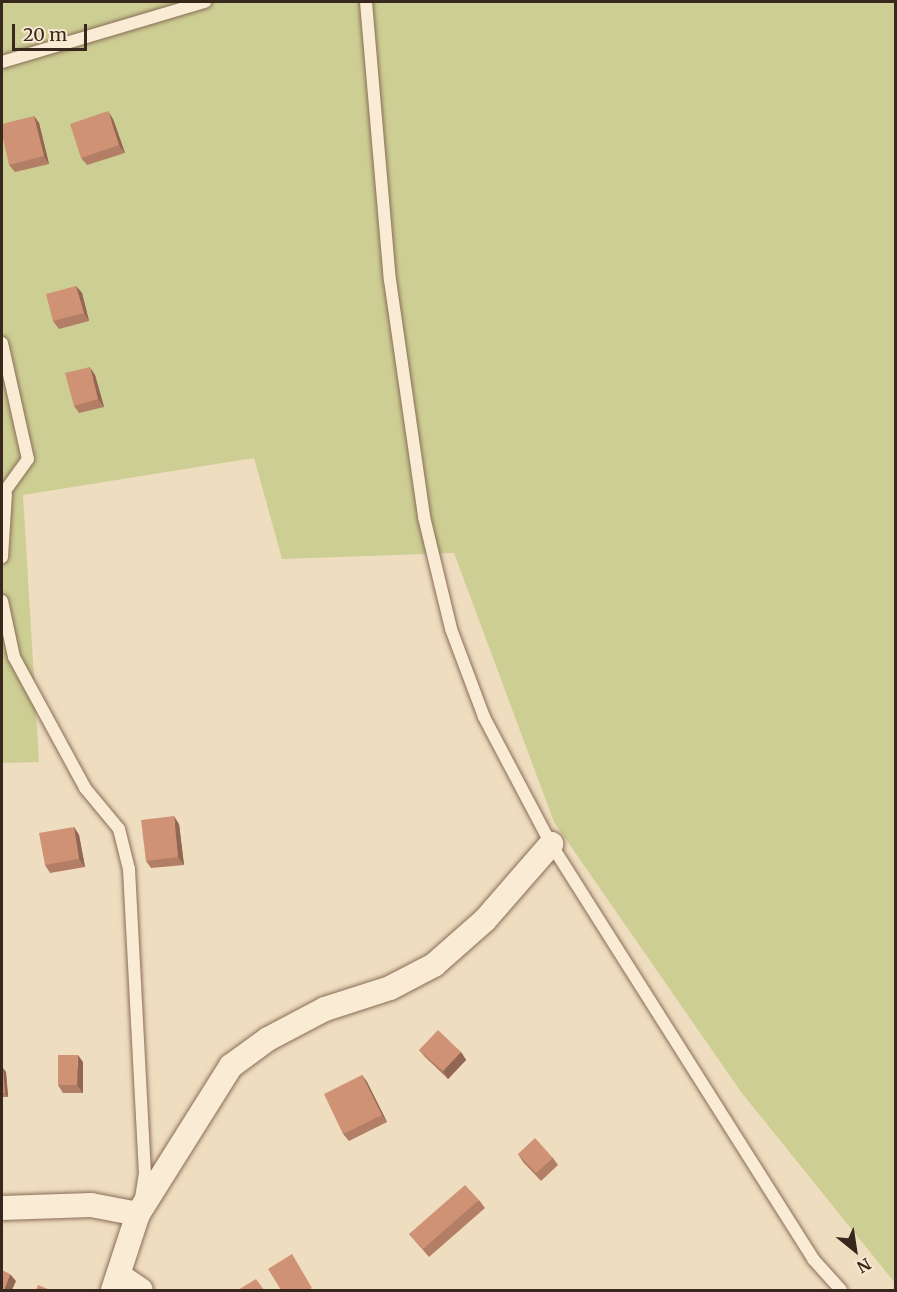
<!DOCTYPE html>
<style>
body{margin:0}
#map{position:relative;width:897px;height:1292px;overflow:hidden;background:#efddc0;font-family:Merriweather,serif}
div>[style]{position:absolute}
.green>*{inset:0;background:#cdce94}
.roads{filter:drop-shadow(0 0 2px #896d57) drop-shadow(0 0 2px #896d57)}
.lane>*{height:12px;margin:-6px;padding:0 6px;transform-origin:6px;border-radius:6px;background:#faebd4}
.street>*{height:24px;margin:-12px;padding:0 12px;transform-origin:12px;border-radius:12px;background:#faebd4}
.wall>*{inset:0;background:#b27e65}
.shaded-wall>*{inset:0;background:#916652}
.building>*{inset:0;background:#cf9275}
span{translate:-50% -50%;white-space:nowrap;text-align:center;line-height:1.15;-webkit-text-stroke:4.5px #f7e8d0;paint-order:stroke}
.frame{position:absolute;inset:0;border:3px solid #38271c;pointer-events:none}
.north{position:absolute;left:825px;top:1220px;width:60px;height:60px;-webkit-text-stroke:4px #f7e8d0;paint-order:stroke;rotate:150deg;font-size:16px;font-weight:700;line-height:24px;text-align:center;color:#38271c}
.north::after{content:'';display:block;margin:auto;width:21px;height:27px;background:#38271c;clip-path:polygon(50% 0,100% 100%,50% 72%,0 100%)}
.scale{position:absolute;left:12px;top:24px;width:75px;height:27px;box-sizing:border-box;border:3px solid #38271c;border-top:0;padding-left:8px;font-size:18px;line-height:21px;white-space:nowrap;color:#38271c;-webkit-text-stroke:4px #f7e8d0;paint-order:stroke}
</style>
<div id="map">
<div class="green">
<div style="clip-path:polygon(2px 2px,895px 2px,895px 1283px,741px 1092px,554px 822px,454px 553px,282px 559px,254px 458px,23px 495px,39px 762px,2px 763px)"></div>
</div>
<div class="roads">
<div class="lane">
<div style="left:366px;top:2px;width:279px;rotate:85.1deg"></div>
<div style="left:390px;top:280px;width:239px;rotate:81.8deg"></div>
<div style="left:424px;top:517px;width:115px;rotate:76.4deg"></div>
<div style="left:451px;top:629px;width:94px;rotate:69.4deg"></div>
<div style="left:484px;top:717px;width:144px;rotate:62.2deg"></div>
<div style="left:551px;top:844px;width:491px;rotate:57.7deg"></div>
<div style="left:813px;top:1259px;width:42px;rotate:47.9deg"></div>
<div style="left:2px;top:62px;width:212px;rotate:-16.5deg"></div>
<div style="left:2px;top:343px;width:119px;rotate:77.4deg"></div>
<div style="left:28px;top:459px;width:44px;rotate:125.8deg"></div>
<div style="left:2px;top:557px;width:63px;rotate:-86.4deg"></div>
<div style="left:2px;top:601px;width:57px;rotate:77.9deg"></div>
<div style="left:14px;top:657px;width:149px;rotate:61.5deg"></div>
<div style="left:85px;top:788px;width:53px;rotate:50.3deg"></div>
<div style="left:119px;top:829px;width:41px;rotate:76deg"></div>
<div style="left:129px;top:869px;width:304px;rotate:87deg"></div>
<div style="left:145px;top:1173px;width:24px;rotate:99deg"></div>
</div>
<div class="street">
<div style="left:2px;top:1208px;width:89px;rotate:-1.9deg"></div>
<div style="left:91px;top:1205px;width:48px;rotate:10.8deg"></div>
<div style="left:120px;top:1276px;width:25px;rotate:34deg"></div>
<div style="left:113px;top:1290px;width:80px;rotate:-71.8deg"></div>
<div style="left:138px;top:1214px;width:175px;rotate:-57.9deg"></div>
<div style="left:231px;top:1066px;width:46px;rotate:-36.1deg"></div>
<div style="left:268px;top:1039px;width:64px;rotate:-27.8deg"></div>
<div style="left:325px;top:1009px;width:68px;rotate:-17.9deg"></div>
<div style="left:390px;top:988px;width:50px;rotate:-27.6deg"></div>
<div style="left:434px;top:965px;width:68px;rotate:-41.4deg"></div>
<div style="left:485px;top:920px;width:101px;rotate:-49deg"></div>
</div>
</div>
<div class="wall">
<div style="clip-path:polygon(34px 116px,39px 123px,49px 164px,15px 172px,9px 165px)"></div>
<div style="clip-path:polygon(113px 119px,125px 153px,87px 165px,81px 158px)"></div>
<div style="clip-path:polygon(76px 286px,82px 293px,89px 321px,59px 329px,53px 321px)"></div>
<div style="clip-path:polygon(95px 375px,104px 407px,79px 413px,74px 406px)"></div>
<div style="clip-path:polygon(179px 824px,184px 865px,151px 868px,146px 861px)"></div>
<div style="clip-path:polygon(74px 827px,79px 835px,85px 867px,50px 873px,45px 865px)"></div>
<div style="clip-path:polygon(419px 1050px,461px 1052px,466px 1060px,448px 1079px,425px 1057px)"></div>
<div style="clip-path:polygon(83px 1062px,83px 1093px,63px 1093px,58px 1085px)"></div>
<div style="clip-path:polygon(2px 1068px,6px 1072px,8px 1097px,2px 1097px)"></div>
<div style="clip-path:polygon(362px 1075px,367px 1082px,387px 1122px,349px 1141px,343px 1134px)"></div>
<div style="clip-path:polygon(518px 1154px,553px 1158px,558px 1165px,541px 1181px,523px 1162px)"></div>
<div style="clip-path:polygon(479px 1200px,485px 1208px,429px 1257px,409px 1234px)"></div>
</div>
<div class="shaded-wall">
<div style="clip-path:polygon(108px 111px,113px 119px,125px 153px,119px 145px)"></div>
<div style="clip-path:polygon(34px 116px,39px 123px,49px 164px,44px 156px)"></div>
<div style="clip-path:polygon(76px 286px,82px 293px,89px 321px,84px 313px)"></div>
<div style="clip-path:polygon(90px 367px,95px 375px,104px 407px,98px 399px)"></div>
<div style="clip-path:polygon(174px 816px,179px 824px,184px 865px,178px 857px)"></div>
<div style="clip-path:polygon(74px 827px,79px 835px,85px 867px,79px 859px)"></div>
<div style="clip-path:polygon(461px 1052px,466px 1060px,448px 1079px,443px 1071px)"></div>
<div style="clip-path:polygon(78px 1055px,83px 1062px,83px 1093px,77px 1085px)"></div>
<div style="clip-path:polygon(3px 1068px,6px 1072px,8px 1097px,5px 1093px)"></div>
<div style="clip-path:polygon(362px 1075px,367px 1082px,387px 1122px,382px 1115px)"></div>
<div style="clip-path:polygon(10px 1274px,16px 1281px,12px 1290px,4px 1290px)"></div>
</div>
<div class="building">
<div style="clip-path:polygon(108px 111px,119px 145px,81px 158px,70px 124px)"></div>
<div style="clip-path:polygon(34px 116px,44px 156px,9px 165px,2px 134px,2px 124px)"></div>
<div style="clip-path:polygon(76px 286px,84px 313px,53px 321px,46px 294px)"></div>
<div style="clip-path:polygon(90px 367px,98px 399px,74px 406px,65px 373px)"></div>
<div style="clip-path:polygon(174px 816px,178px 857px,146px 861px,141px 820px)"></div>
<div style="clip-path:polygon(74px 827px,79px 859px,45px 865px,39px 833px)"></div>
<div style="clip-path:polygon(438px 1030px,461px 1052px,443px 1071px,419px 1050px)"></div>
<div style="clip-path:polygon(58px 1055px,78px 1055px,77px 1085px,58px 1085px)"></div>
<div style="clip-path:polygon(2px 1068px,3px 1068px,5px 1093px,2px 1093px)"></div>
<div style="clip-path:polygon(362px 1075px,382px 1115px,343px 1134px,324px 1094px)"></div>
<div style="clip-path:polygon(535px 1138px,553px 1158px,536px 1173px,518px 1154px)"></div>
<div style="clip-path:polygon(465px 1185px,479px 1200px,423px 1249px,409px 1234px)"></div>
<div style="clip-path:polygon(292px 1254px,312px 1288px,308px 1290px,281px 1290px,268px 1269px)"></div>
<div style="clip-path:polygon(2px 1270px,10px 1274px,4px 1290px,2px 1290px)"></div>
<div style="clip-path:polygon(256px 1279px,264px 1290px,238px 1290px)"></div>
<div style="clip-path:polygon(38px 1285px,50px 1290px,36px 1290px)"></div>
</div>
<div class="frame"></div>
<div class="north">N</div>
<div class="scale">20 m</div>
</div>
